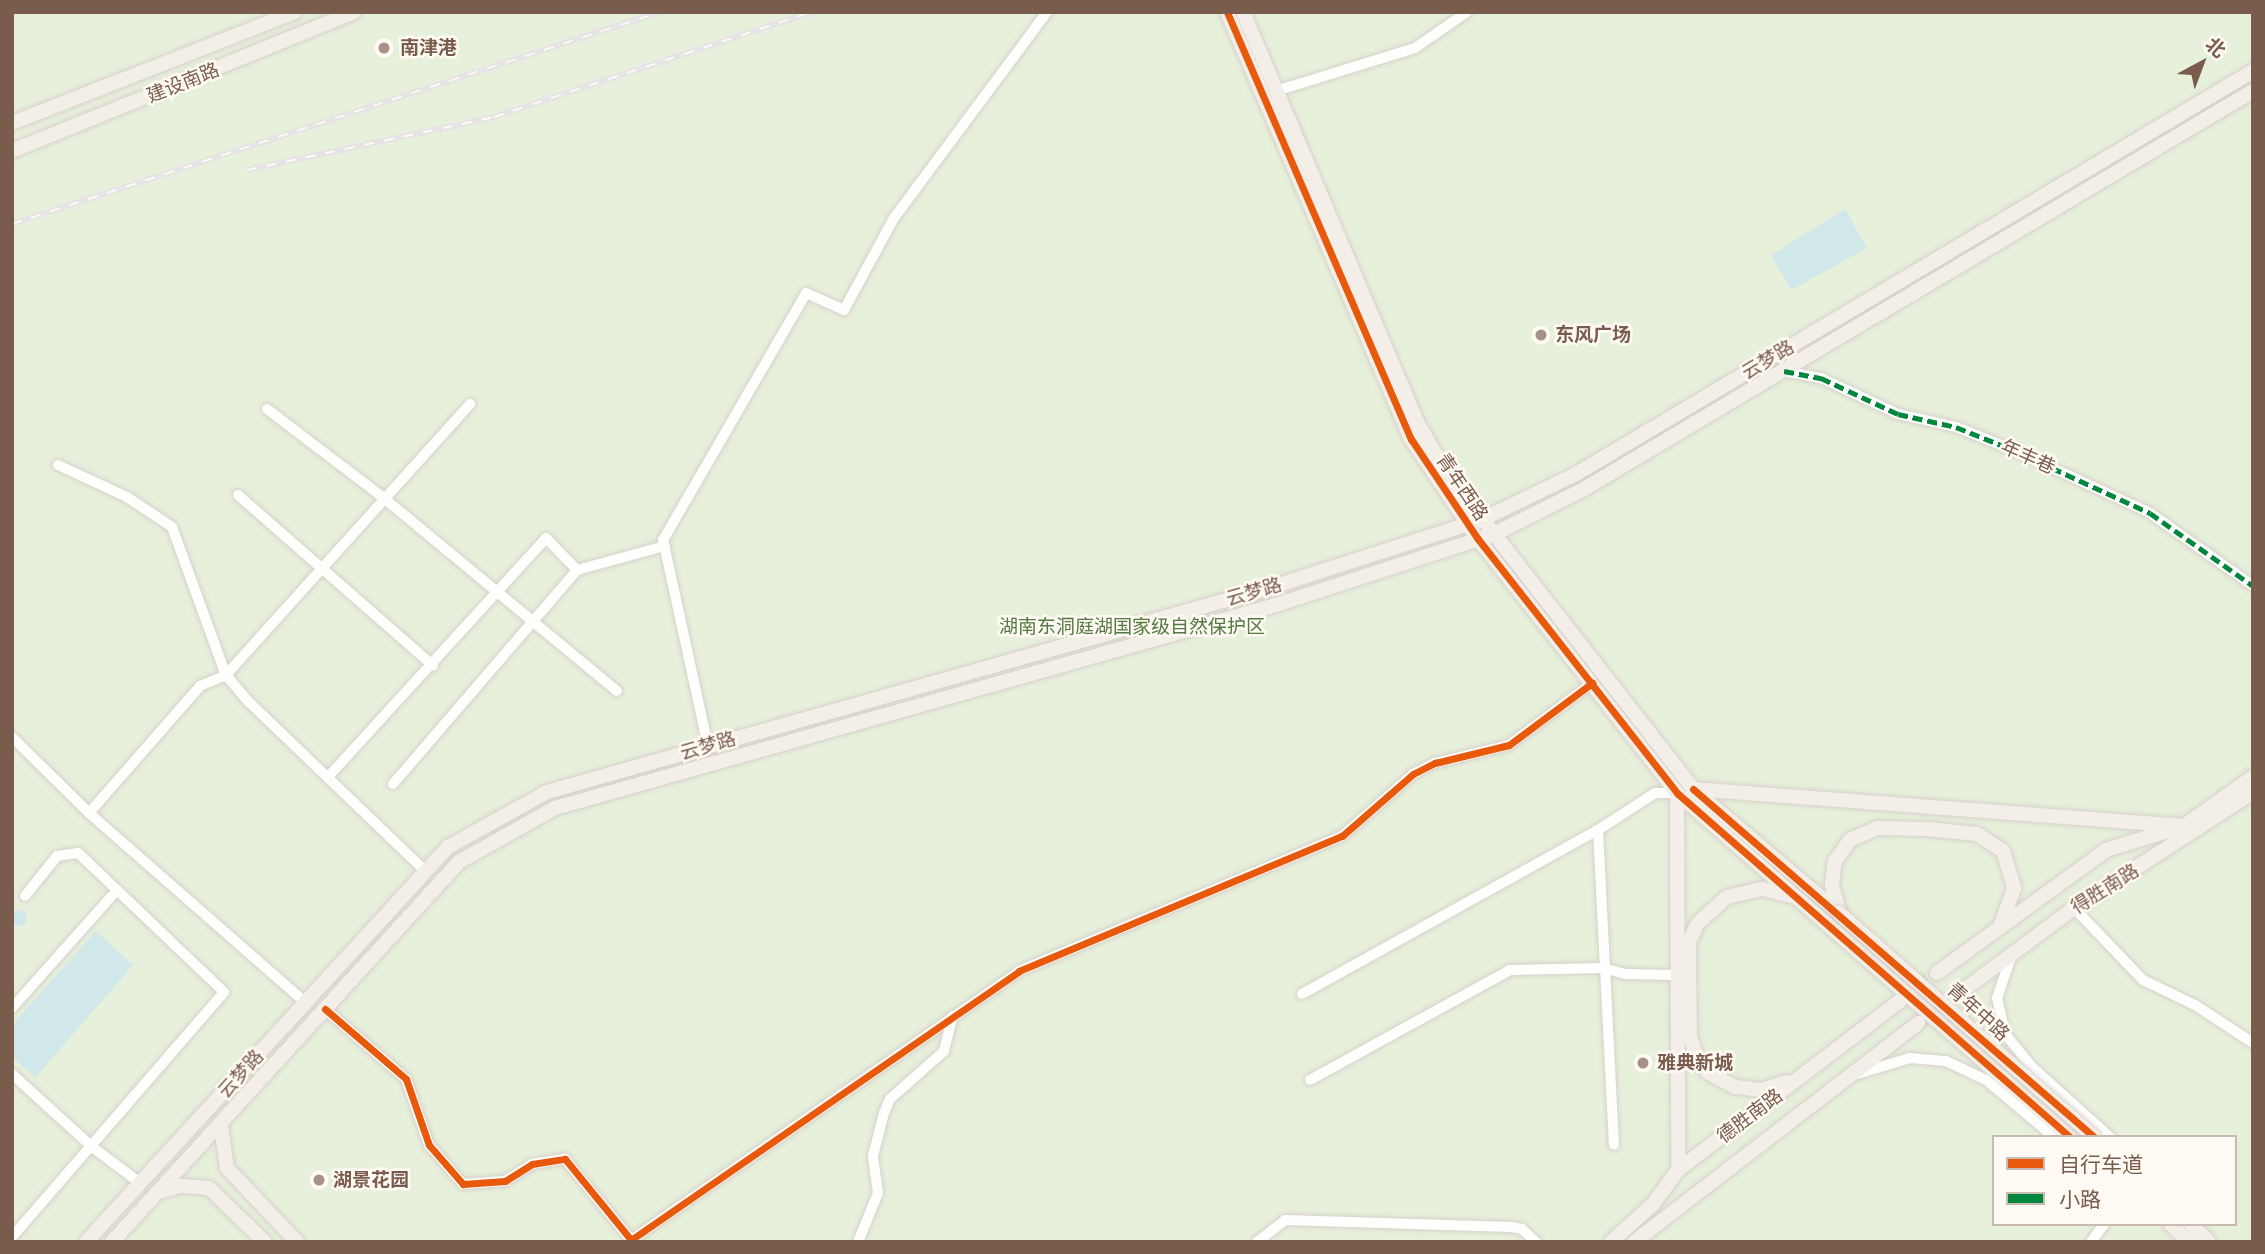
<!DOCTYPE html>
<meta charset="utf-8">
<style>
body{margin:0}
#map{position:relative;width:2265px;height:1254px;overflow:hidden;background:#f9f5f0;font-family:"Archivo Narrow","Noto Sans SC",sans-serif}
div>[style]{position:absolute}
.green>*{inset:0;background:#e7f0db}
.water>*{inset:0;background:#d0e8ea}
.round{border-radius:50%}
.major-tunnel>*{height:14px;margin-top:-7px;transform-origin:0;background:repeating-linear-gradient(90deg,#d9cfc7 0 14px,transparent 0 21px)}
.roads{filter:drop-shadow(0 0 2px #d7d1cb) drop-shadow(0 0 2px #d7d1cb)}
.minor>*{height:10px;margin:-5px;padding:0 5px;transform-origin:5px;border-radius:5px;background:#fefefd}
.major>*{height:14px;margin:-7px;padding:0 7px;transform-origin:7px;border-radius:7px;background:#f3eee8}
.rail>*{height:6px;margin-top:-3px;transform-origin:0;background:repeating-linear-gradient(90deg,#fffaf3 0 10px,#e6e3e7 0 20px);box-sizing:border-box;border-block:2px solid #e6e3e7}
.bridges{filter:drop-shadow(0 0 2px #dad1cc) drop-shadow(0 0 2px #dad1cc)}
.major-bridge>*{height:14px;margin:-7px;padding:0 7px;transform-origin:7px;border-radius:7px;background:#f3eee8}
.quiet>*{height:5px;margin-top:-2.5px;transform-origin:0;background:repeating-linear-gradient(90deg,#00873e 0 10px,transparent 0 15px)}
.cycleway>*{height:7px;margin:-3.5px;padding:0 3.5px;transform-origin:3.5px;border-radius:3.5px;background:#e8590c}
.dots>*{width:19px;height:19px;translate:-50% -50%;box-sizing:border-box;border:4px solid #fffaf3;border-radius:50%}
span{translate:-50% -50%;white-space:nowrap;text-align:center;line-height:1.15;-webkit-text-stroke:5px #fffaf3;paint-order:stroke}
.poi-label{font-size:19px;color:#7a5c4d;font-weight:700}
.left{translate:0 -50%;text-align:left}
.street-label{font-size:19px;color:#7a5c4d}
.park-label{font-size:19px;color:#537a41}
.frame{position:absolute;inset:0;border:14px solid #7a5c4d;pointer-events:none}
.legend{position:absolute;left:1992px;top:1135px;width:245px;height:91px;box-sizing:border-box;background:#fffaf3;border:2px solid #cabbb1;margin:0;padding:9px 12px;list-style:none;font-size:21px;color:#7a5c4d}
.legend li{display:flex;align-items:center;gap:14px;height:35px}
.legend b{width:35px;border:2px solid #cabbb1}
.north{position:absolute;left:2167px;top:28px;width:70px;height:70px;-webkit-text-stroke:5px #fffaf3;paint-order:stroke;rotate:41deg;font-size:19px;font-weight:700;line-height:28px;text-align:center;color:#7a5c4d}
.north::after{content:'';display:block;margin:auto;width:24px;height:32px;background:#7a5c4d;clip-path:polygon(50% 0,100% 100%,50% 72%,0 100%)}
</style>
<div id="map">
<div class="green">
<div style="clip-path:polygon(evenodd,12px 12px,2253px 12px,2253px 1242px,12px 1242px,12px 12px,1994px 1137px,2235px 1137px,2235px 1224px,1994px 1224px,1994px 1137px)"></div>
</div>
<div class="water">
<div style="clip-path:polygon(1845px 209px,1867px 248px,1791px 290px,1771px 255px)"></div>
<div class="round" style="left:11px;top:910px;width:16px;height:16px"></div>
<div style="clip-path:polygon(96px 931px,133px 965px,35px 1078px,12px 1056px,12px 1025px)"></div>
</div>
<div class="major-tunnel">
<div style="left:1900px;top:1001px;width:46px;rotate:-37.1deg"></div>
<div style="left:1918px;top:1023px;width:53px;rotate:-35.8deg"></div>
</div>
<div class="roads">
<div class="minor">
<div style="left:1276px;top:91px;width:145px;rotate:-17.2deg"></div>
<div style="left:1415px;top:48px;width:63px;rotate:-34.7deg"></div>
<div style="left:1784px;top:371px;width:38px;rotate:11deg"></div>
<div style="left:1821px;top:378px;width:85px;rotate:25.1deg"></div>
<div style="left:1898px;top:414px;width:59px;rotate:12.6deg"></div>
<div style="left:1956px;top:427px;width:59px;rotate:21.8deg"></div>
<div style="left:2011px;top:449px;width:153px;rotate:24.7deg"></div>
<div style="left:2150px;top:513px;width:126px;rotate:35.3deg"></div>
<div style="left:267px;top:409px;width:148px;rotate:37.3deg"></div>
<div style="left:385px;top:499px;width:301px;rotate:39.6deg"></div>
<div style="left:58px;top:465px;width:76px;rotate:24.9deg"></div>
<div style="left:127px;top:497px;width:54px;rotate:33.7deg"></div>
<div style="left:172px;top:527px;width:158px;rotate:70deg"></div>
<div style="left:226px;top:675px;width:35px;rotate:50deg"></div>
<div style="left:249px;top:702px;width:245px;rotate:43.8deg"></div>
<div style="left:238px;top:495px;width:259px;rotate:41.2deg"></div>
<div style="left:12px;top:737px;width:108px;rotate:44.6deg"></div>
<div style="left:89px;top:813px;width:288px;rotate:41.2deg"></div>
<div style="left:708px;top:746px;width:211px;rotate:-102.3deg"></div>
<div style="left:663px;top:540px;width:285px;rotate:-59.9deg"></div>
<div style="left:806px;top:293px;width:42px;rotate:24.1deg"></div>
<div style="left:844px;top:310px;width:105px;rotate:-61.5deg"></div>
<div style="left:894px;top:218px;width:257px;rotate:-53.4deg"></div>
<div style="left:328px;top:777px;width:323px;rotate:-47.6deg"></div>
<div style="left:546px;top:538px;width:45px;rotate:45.9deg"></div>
<div style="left:577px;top:570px;width:91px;rotate:-15.3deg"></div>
<div style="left:393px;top:784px;width:282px;rotate:-49.3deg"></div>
<div style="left:89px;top:813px;width:169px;rotate:-48.8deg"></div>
<div style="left:200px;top:686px;width:28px;rotate:-23deg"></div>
<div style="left:226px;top:675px;width:365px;rotate:-48deg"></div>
<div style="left:1598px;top:830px;width:315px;rotate:87.1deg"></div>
<div style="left:2074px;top:908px;width:100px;rotate:46.2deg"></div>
<div style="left:2143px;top:980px;width:58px;rotate:25.7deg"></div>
<div style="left:2195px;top:1005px;width:69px;rotate:33.2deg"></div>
<div style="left:2012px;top:954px;width:46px;rotate:108.8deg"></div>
<div style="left:1997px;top:998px;width:37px;rotate:77deg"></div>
<div style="left:2005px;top:1034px;width:43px;rotate:50.7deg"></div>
<div style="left:2032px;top:1067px;width:105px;rotate:41.9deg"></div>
<div style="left:1302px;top:994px;width:338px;rotate:-29deg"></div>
<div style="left:1598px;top:830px;width:68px;rotate:-33deg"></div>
<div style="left:1655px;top:793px;width:22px"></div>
<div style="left:12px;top:1008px;width:158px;rotate:-48.3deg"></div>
<div style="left:325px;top:1009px;width:107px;rotate:40.8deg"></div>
<div style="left:406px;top:1079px;width:70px;rotate:70.8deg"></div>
<div style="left:429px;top:1145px;width:52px;rotate:48.9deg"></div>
<div style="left:463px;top:1184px;width:42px;rotate:-4.1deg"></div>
<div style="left:505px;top:1181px;width:32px;rotate:-32deg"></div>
<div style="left:532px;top:1164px;width:33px;rotate:-9deg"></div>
<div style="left:565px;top:1159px;width:104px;rotate:50.8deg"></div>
<div style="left:631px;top:1240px;width:472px;rotate:-34.7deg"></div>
<div style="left:1019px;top:971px;width:350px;rotate:-22.7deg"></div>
<div style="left:1342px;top:836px;width:94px;rotate:-41.1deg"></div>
<div style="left:1413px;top:774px;width:25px;rotate:-27deg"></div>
<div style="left:1435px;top:763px;width:76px;rotate:-13.7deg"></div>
<div style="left:1509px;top:745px;width:104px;rotate:-36.8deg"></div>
<div style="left:12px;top:1074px;width:107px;rotate:42.3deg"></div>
<div style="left:91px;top:1146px;width:61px;rotate:37.1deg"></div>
<div style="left:1857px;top:1074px;width:55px;rotate:-16.8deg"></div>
<div style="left:1910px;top:1058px;width:36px;rotate:5deg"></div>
<div style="left:1946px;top:1061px;width:44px;rotate:25.4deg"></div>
<div style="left:1986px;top:1080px;width:89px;rotate:40deg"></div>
<div style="left:1310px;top:1080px;width:228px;rotate:-28.8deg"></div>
<div style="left:1510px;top:970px;width:93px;rotate:-1.2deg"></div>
<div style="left:1603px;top:968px;width:24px;rotate:15deg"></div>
<div style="left:1626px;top:974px;width:49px;rotate:1.2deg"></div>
<div style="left:12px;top:1237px;width:324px;rotate:-49.1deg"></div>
<div style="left:224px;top:992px;width:202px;rotate:-136.4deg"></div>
<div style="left:78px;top:853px;width:21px;rotate:172deg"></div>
<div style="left:57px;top:856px;width:51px;rotate:128.7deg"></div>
<div style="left:858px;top:1242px;width:53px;rotate:-67.8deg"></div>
<div style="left:878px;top:1193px;width:37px;rotate:-98deg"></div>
<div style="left:873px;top:1156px;width:44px;rotate:-75.7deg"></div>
<div style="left:884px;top:1113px;width:15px;rotate:-67deg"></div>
<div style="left:890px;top:1099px;width:72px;rotate:-41.6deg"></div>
<div style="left:944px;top:1051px;width:36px;rotate:-76deg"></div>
<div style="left:1257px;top:1242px;width:36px;rotate:-38deg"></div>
<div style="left:1285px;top:1220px;width:226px;rotate:1.8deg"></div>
<div style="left:1511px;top:1227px;width:11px;rotate:10deg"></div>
<div style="left:1522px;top:1229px;width:19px;rotate:43deg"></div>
<div style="left:2091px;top:1242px;width:22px;rotate:-54deg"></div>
</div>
<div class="major">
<div style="left:1227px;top:12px;width:465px;rotate:66.7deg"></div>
<div style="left:1411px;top:439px;width:120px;rotate:56.2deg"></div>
<div style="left:1478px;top:539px;width:323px;rotate:51.9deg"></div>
<div style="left:1677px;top:793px;width:522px;rotate:41.2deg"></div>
<div style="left:1243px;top:12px;width:445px;rotate:67deg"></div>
<div style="left:1417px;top:422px;width:61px;rotate:59.7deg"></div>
<div style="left:1448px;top:475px;width:398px;rotate:52deg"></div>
<div style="left:1693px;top:789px;width:192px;rotate:40.3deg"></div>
<div style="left:12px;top:123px;width:304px;rotate:-21.4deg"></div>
<div style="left:12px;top:151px;width:369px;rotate:-22.1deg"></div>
<div style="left:1693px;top:789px;width:492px;rotate:4.3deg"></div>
<div style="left:1677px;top:793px;width:377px;rotate:89.8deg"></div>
<div style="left:1839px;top:911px;width:28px;rotate:-105deg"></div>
<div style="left:1832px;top:884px;width:23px;rotate:-83deg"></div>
<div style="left:1835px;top:861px;width:26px;rotate:-54deg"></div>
<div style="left:1850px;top:840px;width:30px;rotate:-24deg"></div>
<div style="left:1877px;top:828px;width:50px;rotate:1.1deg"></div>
<div style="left:1927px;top:829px;width:50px;rotate:5.7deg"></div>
<div style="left:1977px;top:834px;width:31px;rotate:33deg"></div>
<div style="left:2003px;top:851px;width:39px;rotate:73deg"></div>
<div style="left:2014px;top:888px;width:41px;rotate:109.7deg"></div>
<div style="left:1937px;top:973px;width:209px;rotate:-36deg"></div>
<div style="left:2106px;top:850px;width:82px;rotate:-17.1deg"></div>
<div style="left:2184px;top:826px;width:85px;rotate:-35.4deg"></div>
<div style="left:1961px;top:992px;width:141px;rotate:-36.6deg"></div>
<div style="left:2074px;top:908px;width:213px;rotate:-32.9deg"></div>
<div style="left:1787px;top:1082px;width:27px;rotate:163deg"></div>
<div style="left:1761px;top:1090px;width:26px;rotate:-173deg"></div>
<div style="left:1735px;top:1087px;width:30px;rotate:-152deg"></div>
<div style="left:1709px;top:1073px;width:16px;rotate:-133deg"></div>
<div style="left:1698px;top:1061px;width:26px;rotate:-108deg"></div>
<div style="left:1690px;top:1036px;width:94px;rotate:-90.6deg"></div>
<div style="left:1689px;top:942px;width:21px;rotate:-65deg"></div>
<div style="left:1698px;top:923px;width:39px;rotate:-42deg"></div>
<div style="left:1727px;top:897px;width:37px;rotate:-13deg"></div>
<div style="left:1763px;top:889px;width:29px;rotate:14deg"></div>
<div style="left:221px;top:1125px;width:43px;rotate:82.1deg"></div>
<div style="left:227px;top:1168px;width:102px;rotate:46.6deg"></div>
<div style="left:163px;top:1191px;width:19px;rotate:-16deg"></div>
<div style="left:181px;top:1186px;width:28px;rotate:4deg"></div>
<div style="left:209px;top:1188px;width:78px;rotate:44deg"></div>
<div style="left:2170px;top:1224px;width:26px;rotate:43deg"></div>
<div style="left:2191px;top:1224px;width:25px;rotate:45deg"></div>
<div style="left:86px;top:1242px;width:536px;rotate:-47.5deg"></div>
<div style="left:448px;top:847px;width:113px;rotate:-29.1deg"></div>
<div style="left:547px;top:792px;width:750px;rotate:-15.78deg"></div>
<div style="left:1269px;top:588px;width:223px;rotate:-17.8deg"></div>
<div style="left:1481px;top:520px;width:106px;rotate:-25.8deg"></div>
<div style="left:1576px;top:474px;width:788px;rotate:-30.76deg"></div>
<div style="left:112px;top:1242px;width:515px;rotate:-47.6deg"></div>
<div style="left:459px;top:862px;width:110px;rotate:-29.4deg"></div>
<div style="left:555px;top:808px;width:749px;rotate:-15.72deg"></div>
<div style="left:1276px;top:605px;width:227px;rotate:-18deg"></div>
<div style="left:1492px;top:535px;width:103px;rotate:-26.6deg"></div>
<div style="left:1584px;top:489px;width:778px;rotate:-30.75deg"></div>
<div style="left:1611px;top:1242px;width:57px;rotate:-42.1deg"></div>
<div style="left:1653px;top:1204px;width:42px;rotate:-53.7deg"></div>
<div style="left:1678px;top:1170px;width:279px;rotate:-37.3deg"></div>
<div style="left:1634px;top:1242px;width:359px;rotate:-37.6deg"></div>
</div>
</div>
<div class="rail">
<div style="left:247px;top:170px;width:253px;rotate:-12.1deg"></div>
<div style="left:494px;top:117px;width:335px;rotate:-18.3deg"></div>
<div style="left:12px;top:224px;width:682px;rotate:-18.12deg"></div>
</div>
<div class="bridges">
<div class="major-bridge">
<div style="left:1839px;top:913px;width:339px;rotate:41.3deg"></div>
</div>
</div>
<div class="quiet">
<div style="left:1784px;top:371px;width:38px;rotate:11deg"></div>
<div style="left:1821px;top:378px;width:85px;rotate:25.1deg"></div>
<div style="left:1898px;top:414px;width:59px;rotate:12.6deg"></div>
<div style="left:1956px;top:427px;width:59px;rotate:21.8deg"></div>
<div style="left:2011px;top:449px;width:153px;rotate:24.7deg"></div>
<div style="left:2150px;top:513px;width:126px;rotate:35.3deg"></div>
</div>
<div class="cycleway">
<div style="left:1227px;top:12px;width:465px;rotate:66.7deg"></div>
<div style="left:1411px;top:439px;width:120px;rotate:56.2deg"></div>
<div style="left:1478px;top:539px;width:323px;rotate:51.9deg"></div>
<div style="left:1677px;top:793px;width:522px;rotate:41.2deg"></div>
<div style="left:1693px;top:789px;width:531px;rotate:40.95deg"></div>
<div style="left:325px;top:1009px;width:107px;rotate:40.8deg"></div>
<div style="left:406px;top:1079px;width:70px;rotate:70.8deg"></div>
<div style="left:429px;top:1145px;width:52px;rotate:48.9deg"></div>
<div style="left:463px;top:1184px;width:42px;rotate:-4.1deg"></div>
<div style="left:505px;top:1181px;width:32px;rotate:-32deg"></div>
<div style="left:532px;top:1164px;width:33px;rotate:-9deg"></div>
<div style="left:565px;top:1159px;width:104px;rotate:50.8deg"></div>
<div style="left:631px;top:1240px;width:472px;rotate:-34.7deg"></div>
<div style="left:1019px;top:971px;width:350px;rotate:-22.7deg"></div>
<div style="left:1342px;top:836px;width:94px;rotate:-41.1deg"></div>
<div style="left:1413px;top:774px;width:25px;rotate:-27deg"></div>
<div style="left:1435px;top:763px;width:76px;rotate:-13.7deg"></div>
<div style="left:1509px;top:745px;width:104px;rotate:-36.8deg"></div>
</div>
<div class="dots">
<div style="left:384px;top:48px;background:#a69286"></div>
<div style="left:1541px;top:335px;background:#a69286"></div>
<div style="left:1643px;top:1063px;background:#a69286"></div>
<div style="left:319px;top:1180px;background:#a69286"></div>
</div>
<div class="poi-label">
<span class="left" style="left:400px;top:48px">南津港</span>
<span class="left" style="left:1555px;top:335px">东风广场</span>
<span class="left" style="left:1657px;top:1063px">雅典新城</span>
<span class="left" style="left:333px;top:1180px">湖景花园</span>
</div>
<div class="street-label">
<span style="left:183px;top:83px;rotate:-22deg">建设南路</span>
<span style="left:1768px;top:360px;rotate:-31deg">云梦路</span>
<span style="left:2028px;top:457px;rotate:24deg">年丰巷</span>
<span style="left:1462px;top:487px;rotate:56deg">青年西路</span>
<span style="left:1254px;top:592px;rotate:-16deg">云梦路</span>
<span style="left:708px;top:746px;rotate:-16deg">云梦路</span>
<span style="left:2105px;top:889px;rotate:-32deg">得胜南路</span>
<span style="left:1978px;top:1012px;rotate:42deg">青年中路</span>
<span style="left:241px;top:1074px;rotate:-48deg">云梦路</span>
<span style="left:1750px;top:1116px;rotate:-37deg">德胜南路</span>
</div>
<div class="park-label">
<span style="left:1132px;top:627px">湖南东洞庭湖国家级自然保护区</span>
</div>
<div class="frame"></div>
<ul class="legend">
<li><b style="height:9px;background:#e8590c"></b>自行车道</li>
<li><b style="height:9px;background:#00873e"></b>小路</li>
</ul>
<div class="north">北</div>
</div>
